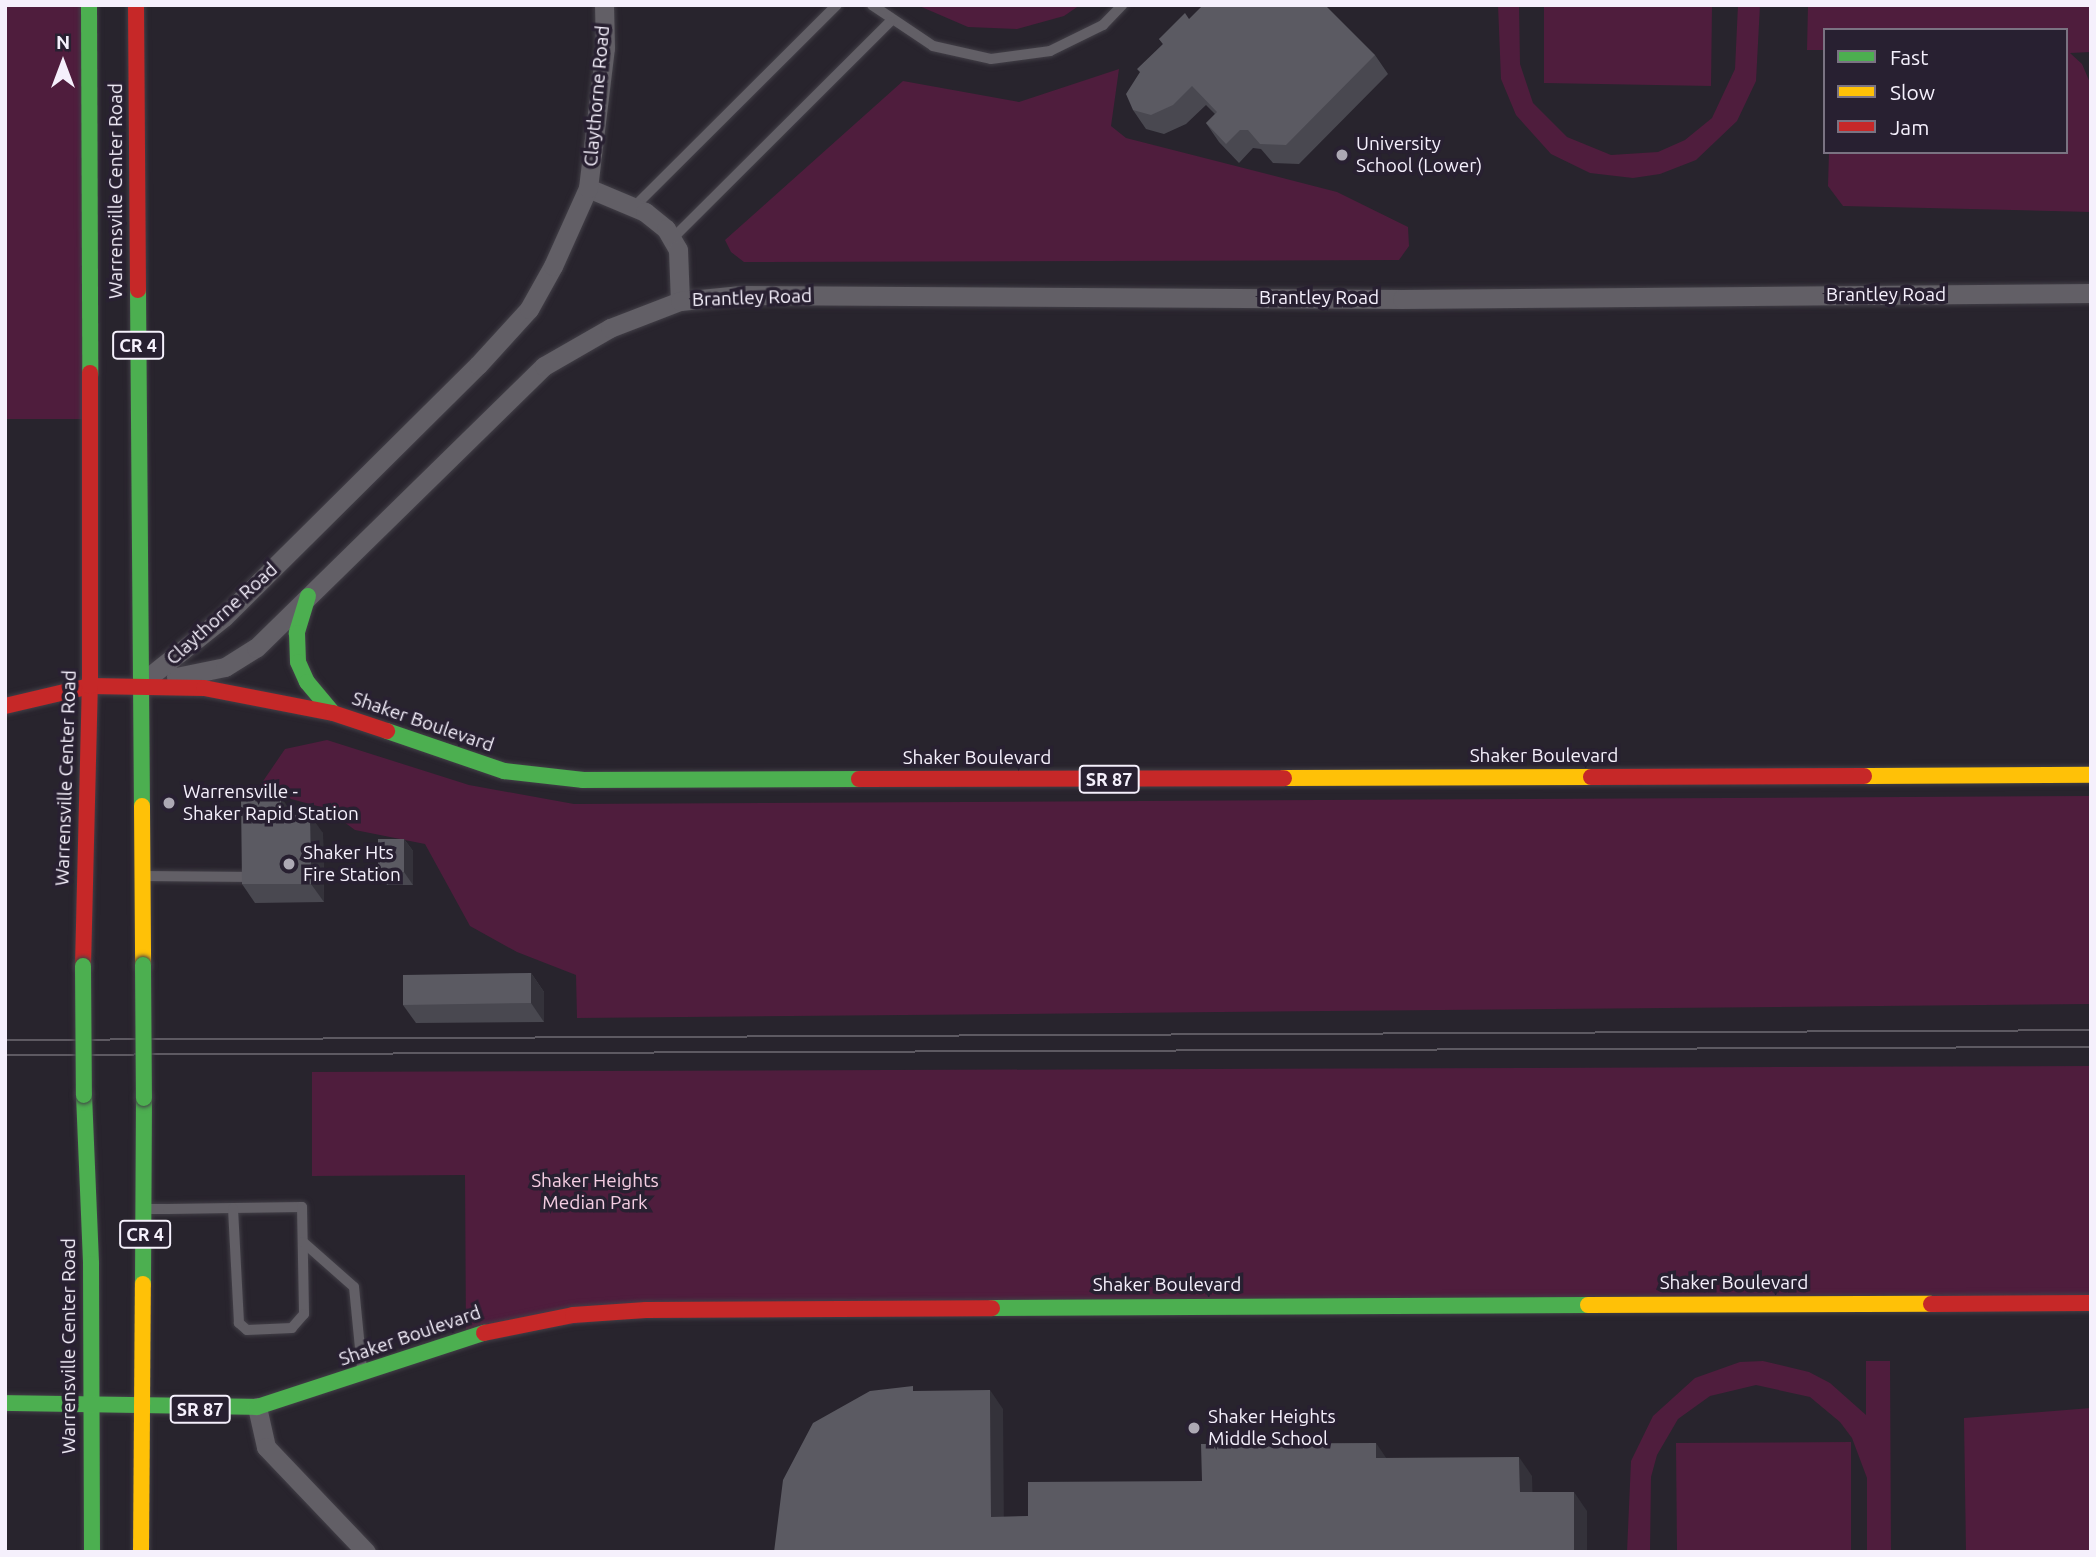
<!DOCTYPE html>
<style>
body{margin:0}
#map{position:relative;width:2096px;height:1557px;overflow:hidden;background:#28242d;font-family:Ubuntu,sans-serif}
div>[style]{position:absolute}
.green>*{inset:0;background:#4f1d3d}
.roads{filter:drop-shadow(0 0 2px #423f47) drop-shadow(0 0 2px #423f47)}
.lane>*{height:10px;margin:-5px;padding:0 5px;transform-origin:5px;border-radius:5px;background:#625f66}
.street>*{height:19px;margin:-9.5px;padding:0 9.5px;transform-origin:9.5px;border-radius:9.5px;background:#625f66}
.fast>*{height:16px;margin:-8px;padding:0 8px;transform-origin:8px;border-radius:8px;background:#4caf50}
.slow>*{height:16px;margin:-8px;padding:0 8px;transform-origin:8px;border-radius:8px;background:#ffc107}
.jam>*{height:16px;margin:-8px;padding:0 8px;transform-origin:8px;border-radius:8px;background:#c62828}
.tram>*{height:2px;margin:-1px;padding:0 1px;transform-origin:1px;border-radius:1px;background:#5e5a62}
.bridges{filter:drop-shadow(0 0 2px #423f47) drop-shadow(0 0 2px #423f47)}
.fast-bridge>*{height:16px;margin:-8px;padding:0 8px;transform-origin:8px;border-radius:8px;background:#4caf50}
.wall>*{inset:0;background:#494850}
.shaded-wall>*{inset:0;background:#34323a}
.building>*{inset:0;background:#5b5a62}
.dots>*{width:19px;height:19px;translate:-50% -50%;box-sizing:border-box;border:4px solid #282031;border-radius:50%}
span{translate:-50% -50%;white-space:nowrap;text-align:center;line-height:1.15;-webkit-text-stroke:7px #282031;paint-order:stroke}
.shield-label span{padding:2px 5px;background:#282031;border:2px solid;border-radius:5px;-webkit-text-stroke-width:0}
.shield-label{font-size:18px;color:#f5f0fc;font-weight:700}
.street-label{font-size:19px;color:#f5f0fc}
.poi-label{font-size:19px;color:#f5f0fc}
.left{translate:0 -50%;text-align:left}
.park-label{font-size:19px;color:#f5cee3}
.frame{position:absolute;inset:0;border:7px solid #f5f0fc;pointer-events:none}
.legend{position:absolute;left:1823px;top:28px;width:245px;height:126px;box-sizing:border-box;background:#282031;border:2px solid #7a7382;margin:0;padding:9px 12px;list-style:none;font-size:21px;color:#f5f0fc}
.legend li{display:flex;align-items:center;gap:14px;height:35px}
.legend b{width:35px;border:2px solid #7a7382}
.north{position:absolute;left:28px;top:28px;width:70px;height:70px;-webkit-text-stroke:5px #282031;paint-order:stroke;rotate:0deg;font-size:19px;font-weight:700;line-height:28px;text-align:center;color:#f5f0fc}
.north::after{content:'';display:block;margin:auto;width:24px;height:32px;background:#f5f0fc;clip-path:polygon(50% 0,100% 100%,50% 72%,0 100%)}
</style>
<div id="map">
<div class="green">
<div style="clip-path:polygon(5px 5px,89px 5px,90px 419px,5px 419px)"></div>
<div style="clip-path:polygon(917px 5px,1080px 5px,1064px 16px,1017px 29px,968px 27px)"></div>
<div style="clip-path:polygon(1498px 5px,1519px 5px,1520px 64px,1533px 103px,1567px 137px,1611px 155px,1658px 152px,1685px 140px,1712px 118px,1735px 69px,1738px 5px,1760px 5px,1756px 81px,1737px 121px,1696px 160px,1660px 174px,1633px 178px,1590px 173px,1551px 154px,1516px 115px,1501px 79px)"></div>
<div style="clip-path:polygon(1544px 5px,1712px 5px,1711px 86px,1544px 83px)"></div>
<div style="clip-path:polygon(1808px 5px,2091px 5px,2091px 52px,2070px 53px,2082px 64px,2091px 85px,2091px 212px,1843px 206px,1828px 186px,1829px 152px,2066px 152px,2066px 30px,1825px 30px,1825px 50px,1807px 50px)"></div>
<div style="clip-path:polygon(1119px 69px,1111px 126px,1126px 138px,1337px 192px,1408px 227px,1409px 246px,1399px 260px,744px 262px,731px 252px,725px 240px,903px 81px,1019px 102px)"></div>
<div style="clip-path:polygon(327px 740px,469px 785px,574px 804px,2091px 796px,2091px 1004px,577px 1018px,576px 975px,517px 952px,470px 926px,425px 844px,355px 830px,325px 808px,257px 790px,285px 749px)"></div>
<div style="clip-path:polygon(2091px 1066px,2091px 1303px,715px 1307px,466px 1337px,465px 1175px,312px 1176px,312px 1072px)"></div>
<div style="clip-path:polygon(1763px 1361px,1809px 1372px,1830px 1383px,1866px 1415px,1866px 1361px,1890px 1361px,1891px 1552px,1867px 1552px,1867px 1478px,1852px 1438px,1840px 1422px,1810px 1397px,1756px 1385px,1710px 1396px,1678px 1419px,1657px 1455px,1651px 1477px,1650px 1552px,1627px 1552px,1631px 1461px,1653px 1416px,1695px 1378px,1740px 1362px)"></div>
<div style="clip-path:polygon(2091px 1408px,2091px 1552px,1966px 1552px,1964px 1418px)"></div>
<div style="clip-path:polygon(1851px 1442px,1851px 1552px,1677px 1552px,1676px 1443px)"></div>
</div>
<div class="roads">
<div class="lane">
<div style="left:872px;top:5px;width:73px;rotate:33.9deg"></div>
<div style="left:933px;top:46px;width:59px;rotate:12.6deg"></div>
<div style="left:991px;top:59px;width:60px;rotate:-7.7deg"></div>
<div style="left:1050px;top:51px;width:59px;rotate:-26.1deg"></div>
<div style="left:1103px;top:25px;width:28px;rotate:-46deg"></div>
<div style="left:634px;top:207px;width:286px;rotate:-44.9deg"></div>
<div style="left:673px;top:238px;width:306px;rotate:-44.9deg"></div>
<div style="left:146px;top:876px;width:107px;rotate:0.5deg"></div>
<div style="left:145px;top:1209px;width:23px"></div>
<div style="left:168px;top:1209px;width:65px;rotate:-0.9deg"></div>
<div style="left:233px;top:1208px;width:69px;rotate:-0.8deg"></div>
<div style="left:302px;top:1207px;width:107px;rotate:88.9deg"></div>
<div style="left:304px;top:1314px;width:18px;rotate:131deg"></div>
<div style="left:292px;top:1328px;width:45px;rotate:177.5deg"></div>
<div style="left:247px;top:1330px;width:11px;rotate:-139deg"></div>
<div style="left:239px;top:1323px;width:115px;rotate:-93deg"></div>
<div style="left:303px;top:1242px;width:68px;rotate:41.4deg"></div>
<div style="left:354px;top:1287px;width:81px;rotate:84.4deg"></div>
</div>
<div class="street">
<div style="left:588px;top:188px;width:62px;rotate:22.8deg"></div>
<div style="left:645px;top:212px;width:27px;rotate:39deg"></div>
<div style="left:666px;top:229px;width:24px;rotate:60deg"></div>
<div style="left:678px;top:250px;width:51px;rotate:87.8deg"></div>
<div style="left:176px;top:677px;width:50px;rotate:-11.5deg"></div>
<div style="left:225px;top:667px;width:36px;rotate:-32deg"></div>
<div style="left:256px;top:648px;width:403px;rotate:-44.4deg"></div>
<div style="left:544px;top:366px;width:76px;rotate:-29.9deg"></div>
<div style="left:610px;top:328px;width:75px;rotate:-21.1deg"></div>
<div style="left:680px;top:301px;width:61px;rotate:-5.6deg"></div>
<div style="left:741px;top:295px;width:661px;rotate:0.35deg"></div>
<div style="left:1402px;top:299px;width:689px;rotate:-0.5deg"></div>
<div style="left:140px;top:684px;width:107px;rotate:-38.6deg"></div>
<div style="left:224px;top:617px;width:358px;rotate:-44.8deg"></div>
<div style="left:478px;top:365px;width:76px;rotate:-47.7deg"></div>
<div style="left:529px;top:309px;width:49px;rotate:-60.8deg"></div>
<div style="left:553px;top:266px;width:85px;rotate:-65.8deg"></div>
<div style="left:588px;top:188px;width:141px;rotate:-83.1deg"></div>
<div style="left:605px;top:48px;width:43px;rotate:-91.3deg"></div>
<div style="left:257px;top:1407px;width:41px;rotate:77.3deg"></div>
<div style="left:266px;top:1447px;width:145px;rotate:46.4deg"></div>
</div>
<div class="fast">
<div style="left:89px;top:5px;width:368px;rotate:89.8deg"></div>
<div style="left:138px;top:290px;width:516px;rotate:89.56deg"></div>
<div style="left:308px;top:596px;width:39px;rotate:107deg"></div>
<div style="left:297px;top:633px;width:29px;rotate:88deg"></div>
<div style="left:298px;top:662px;width:22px;rotate:66deg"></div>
<div style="left:307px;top:682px;width:40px;rotate:50deg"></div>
<div style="left:387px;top:731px;width:124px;rotate:18.9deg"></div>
<div style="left:504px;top:771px;width:80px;rotate:6.5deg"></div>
<div style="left:583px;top:780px;width:276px;rotate:-0.2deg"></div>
<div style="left:84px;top:1095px;width:169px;rotate:87.6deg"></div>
<div style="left:91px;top:1264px;width:288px;rotate:89.8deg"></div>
<div style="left:143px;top:1284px;width:186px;rotate:-89.7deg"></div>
<div style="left:992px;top:1308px;width:596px;rotate:-0.29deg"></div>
<div style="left:5px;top:1403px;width:252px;rotate:0.9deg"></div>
<div style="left:257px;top:1407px;width:239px;rotate:-18.1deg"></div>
</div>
<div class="slow">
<div style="left:1864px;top:776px;width:227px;rotate:-0.3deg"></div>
<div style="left:1284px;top:778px;width:307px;rotate:-0.2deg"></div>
<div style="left:142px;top:806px;width:159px;rotate:89.6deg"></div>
<div style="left:1588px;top:1305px;width:343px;rotate:-0.2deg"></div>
<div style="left:141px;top:1552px;width:268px;rotate:-89.6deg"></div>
</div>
<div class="jam">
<div style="left:136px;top:5px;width:285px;rotate:89.6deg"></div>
<div style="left:5px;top:706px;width:87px;rotate:-13.2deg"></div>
<div style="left:90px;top:686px;width:114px;rotate:1deg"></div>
<div style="left:204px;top:688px;width:131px;rotate:11deg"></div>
<div style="left:333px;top:713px;width:57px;rotate:18.4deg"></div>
<div style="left:1591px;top:777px;width:273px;rotate:-0.2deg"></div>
<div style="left:859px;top:779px;width:425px;rotate:-0.1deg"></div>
<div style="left:83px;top:966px;width:280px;rotate:-88.6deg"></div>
<div style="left:90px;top:686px;width:313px;rotate:-90deg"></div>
<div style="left:1931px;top:1304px;width:160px;rotate:-0.4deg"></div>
<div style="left:484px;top:1333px;width:91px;rotate:-11.4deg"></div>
<div style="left:573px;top:1315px;width:73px;rotate:-3.9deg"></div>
<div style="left:646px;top:1310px;width:346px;rotate:-0.3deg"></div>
</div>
</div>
<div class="tram">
<div style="left:5px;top:1040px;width:2086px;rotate:-0.27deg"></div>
<div style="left:5px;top:1055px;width:2086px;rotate:-0.22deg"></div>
</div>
<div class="bridges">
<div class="fast-bridge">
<div style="left:143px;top:965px;width:133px;rotate:89.6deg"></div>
<div style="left:83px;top:966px;width:129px;rotate:89.6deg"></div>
</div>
</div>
<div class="wall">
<div style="clip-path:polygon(1189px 19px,1375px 55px,1388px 74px,1299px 164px,1273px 163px,1261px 149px,1253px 148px,1239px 163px,1219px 142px,1206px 123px,1215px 114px,1206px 105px,1186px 124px,1164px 134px,1146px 129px,1133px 110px,1163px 44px,1159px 39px)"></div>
<div style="clip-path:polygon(293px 815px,323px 833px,324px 902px,255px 903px,242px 884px)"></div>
<div style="clip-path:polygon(404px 839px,413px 851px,413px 885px,387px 885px,378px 872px)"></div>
<div style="clip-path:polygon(531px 973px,544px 992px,544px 1022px,416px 1023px,403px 1005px)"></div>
</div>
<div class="shaded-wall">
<div style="clip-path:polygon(281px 797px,294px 816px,281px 815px)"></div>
<div style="clip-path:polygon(310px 815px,323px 833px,324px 902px,311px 884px)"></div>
<div style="clip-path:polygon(404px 839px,413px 851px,413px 885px,404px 872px)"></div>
<div style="clip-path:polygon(531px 973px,544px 992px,544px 1022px,531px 1003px)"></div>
<div style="clip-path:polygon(990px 1390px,1003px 1409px,1004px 1535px,991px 1517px)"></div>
<div style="clip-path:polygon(1376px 1443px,1389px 1462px,1376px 1458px)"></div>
<div style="clip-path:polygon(1519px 1457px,1532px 1476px,1533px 1511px,1520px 1492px)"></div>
<div style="clip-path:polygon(1574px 1492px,1587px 1511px,1587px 1552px,1574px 1552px)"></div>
</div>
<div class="building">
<div style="clip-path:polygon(1203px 5px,1325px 5px,1375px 55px,1286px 145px,1260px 144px,1248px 130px,1240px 130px,1226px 144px,1206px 123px,1217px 112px,1192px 86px,1173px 105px,1151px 115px,1133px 110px,1126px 94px,1140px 72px,1137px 69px,1163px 44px,1159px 39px,1185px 13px,1189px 19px)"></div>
<div style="clip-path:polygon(281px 797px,281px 815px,310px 815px,311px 884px,242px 884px,241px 798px)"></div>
<div style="clip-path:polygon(378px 839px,404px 839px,404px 872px,378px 872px)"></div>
<div style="clip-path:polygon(531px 973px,531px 1003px,403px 1005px,403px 975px)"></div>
<div style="clip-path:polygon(913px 1386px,913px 1391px,990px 1390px,991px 1517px,1028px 1516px,1028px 1482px,1202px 1481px,1201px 1444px,1376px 1443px,1376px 1458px,1519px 1457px,1520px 1492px,1574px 1492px,1574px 1552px,774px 1552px,783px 1480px,813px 1423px,870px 1391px)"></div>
</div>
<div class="dots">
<div style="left:1342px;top:155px;background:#ada9b4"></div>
<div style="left:169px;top:803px;background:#ada9b4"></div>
<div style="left:289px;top:864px;background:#ada9b4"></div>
<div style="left:1194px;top:1428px;background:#ada9b4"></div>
</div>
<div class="shield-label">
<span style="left:138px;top:345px">CR 4</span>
<span style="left:1109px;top:779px">SR 87</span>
<span style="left:145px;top:1234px">CR 4</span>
<span style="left:200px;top:1409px">SR 87</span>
</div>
<div class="street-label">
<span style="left:597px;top:96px;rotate:-85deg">Claythorne Road</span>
<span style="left:116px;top:191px;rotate:-90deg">Warrensville Center Road</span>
<span style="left:1886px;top:295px">Brantley Road</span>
<span style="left:752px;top:298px;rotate:-2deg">Brantley Road</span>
<span style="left:1319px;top:298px">Brantley Road</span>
<span style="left:222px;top:614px;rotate:-42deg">Claythorne Road</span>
<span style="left:423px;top:722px;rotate:19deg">Shaker Boulevard</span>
<span style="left:1544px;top:756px">Shaker Boulevard</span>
<span style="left:977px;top:758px">Shaker Boulevard</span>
<span style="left:66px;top:778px;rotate:-88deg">Warrensville Center Road</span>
<span style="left:1734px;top:1283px">Shaker Boulevard</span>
<span style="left:1167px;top:1285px">Shaker Boulevard</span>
<span style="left:410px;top:1336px;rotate:-19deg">Shaker Boulevard</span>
<span style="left:69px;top:1346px;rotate:-90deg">Warrensville Center Road</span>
</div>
<div class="poi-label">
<span class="left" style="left:1356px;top:155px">University<br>School (Lower)</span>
<span class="left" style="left:183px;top:803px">Warrensville -<br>Shaker Rapid Station</span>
<span class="left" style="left:303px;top:864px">Shaker Hts<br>Fire Station</span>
<span class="left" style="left:1208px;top:1428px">Shaker Heights<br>Middle School</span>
</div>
<div class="park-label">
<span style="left:595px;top:1192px">Shaker Heights<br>Median Park</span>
</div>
<div class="frame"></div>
<ul class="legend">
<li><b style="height:9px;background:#4caf50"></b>Fast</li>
<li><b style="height:9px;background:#ffc107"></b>Slow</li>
<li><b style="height:9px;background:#c62828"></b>Jam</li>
</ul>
<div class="north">N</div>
</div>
